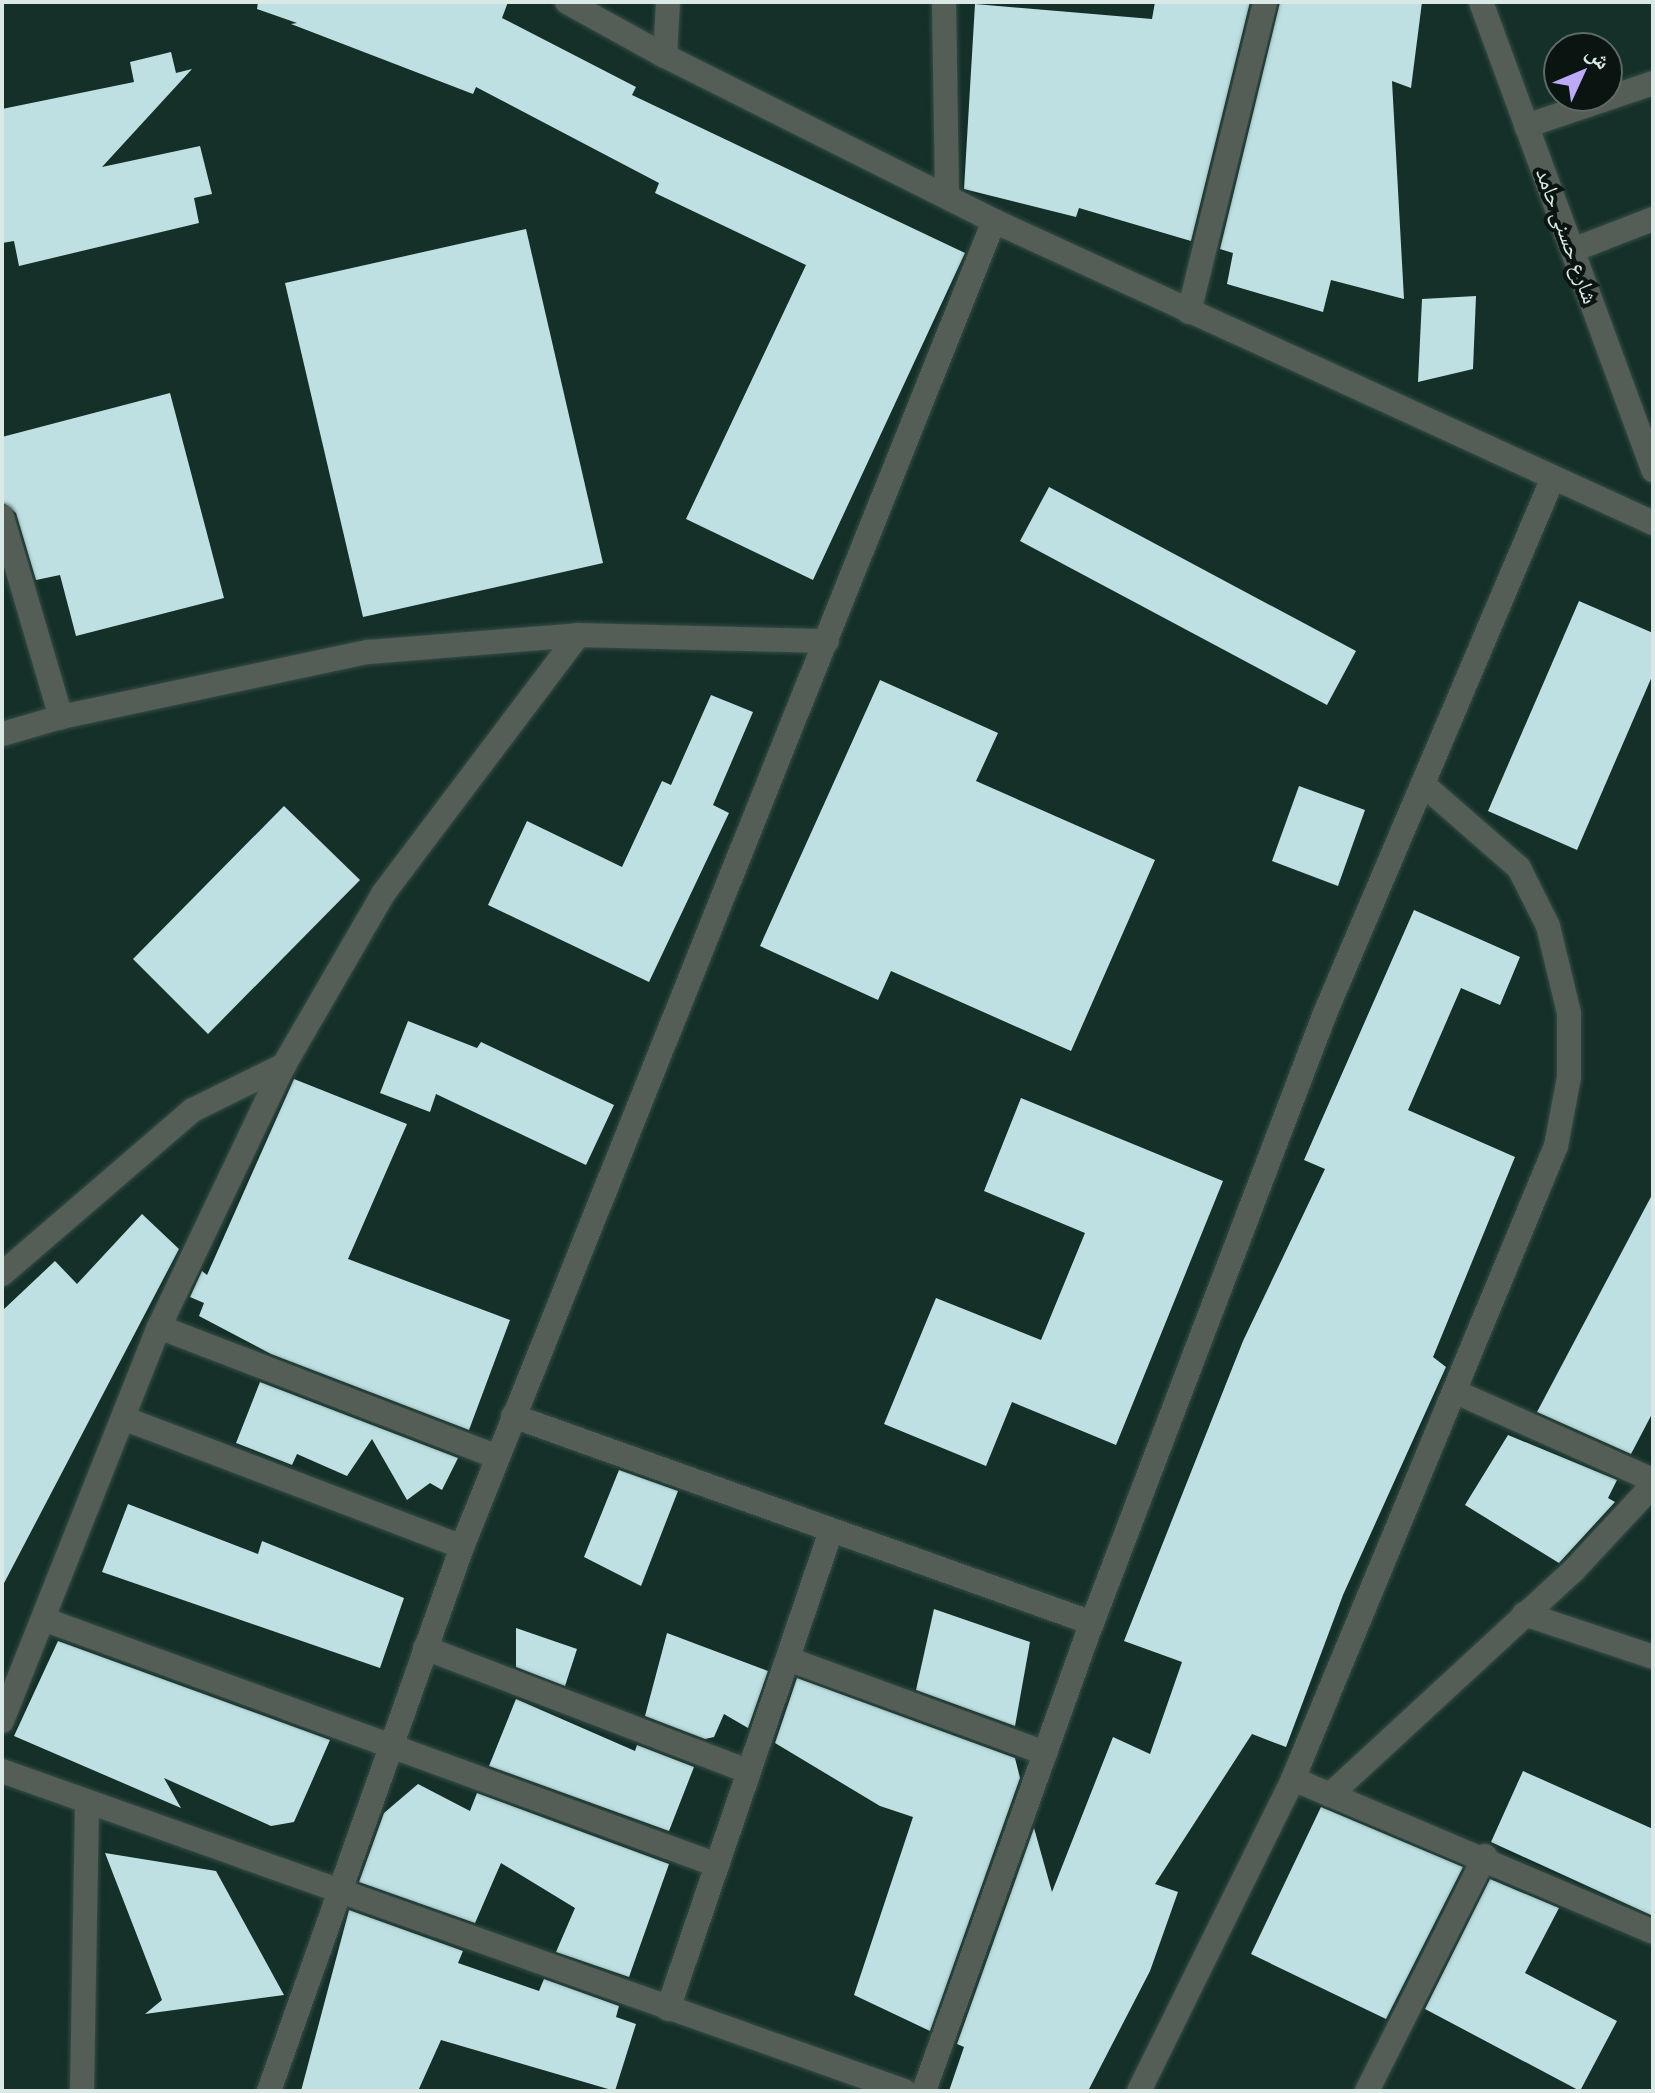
<!DOCTYPE html>
<meta charset="utf-8">
<style>
body{margin:0}
#map{position:relative;width:1655px;height:2093px;overflow:hidden;background:#152f29;font-family:Merriweather,"Noto Naskh Arabic",serif}
div>[style]{position:absolute}
.building>*{inset:0;background:#bfe0e2}
.roads{filter:drop-shadow(0 0 2px #354d47) drop-shadow(0 0 2px #354d47)}
.minor>*{height:24px;margin:-12px;padding:0 12px;transform-origin:12px;border-radius:12px;background:#545d56}
span{translate:-50% -50%;white-space:nowrap;text-align:center;line-height:1.15;-webkit-text-stroke:8px #0a1512;paint-order:stroke}
.street-label{font-size:22px;color:#dae9e5}
.frame{position:absolute;inset:0;border:4px solid #dae9e5;pointer-events:none}
.north{position:absolute;left:1543px;top:32px;width:80px;height:80px;box-sizing:border-box;background:#0a1512;border:2px solid #5d6a66;border-radius:50%;rotate:46deg;font-size:22px;font-weight:700;line-height:32px;text-align:center;color:#dae9e5}
.north::after{content:'';display:block;margin:auto;width:28px;height:36px;background:#bcaaf6;clip-path:polygon(50% 0,100% 100%,50% 72%,0 100%)}
</style>
<div id="map">
<div class="building">
<div style="clip-path:polygon(258px 2px,508px 2px,502px 18px,636px 87px,632px 95px,965px 253px,813px 580px,686px 519px,806px 265px,655px 193px,659px 183px,476px 87px,473px 94px,291px 24px,297px 23px,257px 9px)"></div>
<div style="clip-path:polygon(1155px 2px,1250px 2px,1191px 241px,1079px 208px,1076px 217px,964px 189px,975px 4px,1152px 19px)"></div>
<div style="clip-path:polygon(1280px 2px,1422px 2px,1411px 88px,1392px 81px,1404px 299px,1331px 280px,1323px 312px,1227px 284px,1233px 253px,1220px 249px)"></div>
<div style="clip-path:polygon(171px 52px,176px 73px,192px 69px,102px 167px,200px 146px,212px 194px,194px 198px,199px 223px,19px 266px,14px 241px,2px 243px,2px 109px,134px 82px,130px 62px)"></div>
<div style="clip-path:polygon(526px 229px,603px 563px,363px 617px,285px 283px)"></div>
<div style="clip-path:polygon(1476px 296px,1473px 369px,1418px 382px,1422px 299px)"></div>
<div style="clip-path:polygon(170px 393px,224px 598px,76px 636px,60px 575px,36px 580px,16px 513px,2px 502px,2px 437px)"></div>
<div style="clip-path:polygon(1049px 487px,1356px 651px,1327px 705px,1020px 541px)"></div>
<div style="clip-path:polygon(1579px 601px,1653px 633px,1653px 674px,1577px 850px,1488px 811px)"></div>
<div style="clip-path:polygon(880px 680px,998px 733px,976px 781px,1155px 860px,1071px 1051px,891px 971px,878px 1000px,760px 946px)"></div>
<div style="clip-path:polygon(711px 695px,753px 712px,713px 805px,729px 813px,649px 982px,488px 905px,527px 821px,622px 867px,662px 781px,671px 785px)"></div>
<div style="clip-path:polygon(1299px 786px,1365px 810px,1338px 886px,1272px 861px)"></div>
<div style="clip-path:polygon(284px 806px,360px 880px,208px 1034px,133px 959px)"></div>
<div style="clip-path:polygon(1414px 910px,1520px 957px,1500px 1005px,1461px 988px,1408px 1110px,1515px 1157px,1433px 1357px,1446px 1367px,1343px 1595px,1286px 1747px,1252px 1734px,1155px 1884px,1178px 1892px,1150px 1971px,1088px 2091px,949px 2091px,964px 2047px,957px 2044px,1034px 1828px,1052px 1892px,1113px 1737px,1150px 1754px,1182px 1662px,1124px 1641px,1243px 1341px,1325px 1169px,1304px 1160px)"></div>
<div style="clip-path:polygon(408px 1021px,477px 1048px,481px 1042px,614px 1105px,586px 1165px,436px 1094px,430px 1112px,380px 1093px)"></div>
<div style="clip-path:polygon(294px 1079px,407px 1124px,348px 1259px,510px 1320px,469px 1430px,271px 1354px,199px 1316px,204px 1303px,190px 1297px,202px 1271px,207px 1275px)"></div>
<div style="clip-path:polygon(1021px 1098px,1223px 1181px,1116px 1445px,1012px 1402px,986px 1466px,884px 1424px,936px 1298px,1041px 1340px,1085px 1233px,984px 1191px)"></div>
<div style="clip-path:polygon(1653px 1193px,1653px 1412px,1631px 1454px,1537px 1412px)"></div>
<div style="clip-path:polygon(142px 1214px,179px 1249px,2px 1587px,2px 1311px,55px 1261px,77px 1284px)"></div>
<div style="clip-path:polygon(260px 1382px,458px 1458px,442px 1490px,430px 1483px,407px 1500px,372px 1439px,347px 1476px,297px 1454px,292px 1465px,236px 1443px)"></div>
<div style="clip-path:polygon(1508px 1435px,1617px 1480px,1608px 1498px,1615px 1502px,1559px 1563px,1465px 1505px)"></div>
<div style="clip-path:polygon(619px 1470px,678px 1491px,641px 1586px,584px 1557px)"></div>
<div style="clip-path:polygon(128px 1504px,258px 1554px,262px 1541px,404px 1598px,380px 1668px,102px 1572px)"></div>
<div style="clip-path:polygon(934px 1609px,1030px 1642px,1015px 1726px,916px 1690px)"></div>
<div style="clip-path:polygon(516px 1628px,577px 1649px,565px 1686px,516px 1667px)"></div>
<div style="clip-path:polygon(667px 1633px,768px 1671px,748px 1728px,724px 1714px,714px 1737px,705px 1739px,645px 1716px)"></div>
<div style="clip-path:polygon(58px 1641px,330px 1740px,294px 1822px,271px 1826px,164px 1778px,181px 1808px,14px 1736px)"></div>
<div style="clip-path:polygon(797px 1678px,1015px 1758px,1020px 1778px,930px 2031px,854px 1995px,913px 1817px,880px 1806px,775px 1743px)"></div>
<div style="clip-path:polygon(516px 1699px,635px 1751px,637px 1745px,694px 1767px,669px 1831px,489px 1766px)"></div>
<div style="clip-path:polygon(1523px 1771px,1653px 1829px,1653px 1916px,1491px 1842px)"></div>
<div style="clip-path:polygon(418px 1784px,470px 1811px,477px 1793px,669px 1864px,629px 1977px,556px 1952px,575px 1908px,501px 1863px,475px 1923px,359px 1882px,384px 1813px)"></div>
<div style="clip-path:polygon(1321px 1807px,1463px 1867px,1386px 2019px,1251px 1954px)"></div>
<div style="clip-path:polygon(105px 1853px,216px 1871px,284px 1995px,145px 2014px,162px 2000px)"></div>
<div style="clip-path:polygon(1490px 1879px,1559px 1908px,1525px 1973px,1617px 2021px,1580px 2091px,1425px 2009px)"></div>
<div style="clip-path:polygon(349px 1910px,463px 1951px,458px 1963px,539px 1991px,544px 1979px,619px 2006px,616px 2017px,636px 2024px,615px 2091px,441px 2040px,418px 2091px,301px 2091px)"></div>
</div>
<div class="roads">
<div class="minor">
<div style="left:567px;top:2px;width:112px;rotate:28.9deg"></div>
<div style="left:665px;top:56px;width:54px;rotate:-86.8deg"></div>
<div style="left:944px;top:2px;width:195px;rotate:89.1deg"></div>
<div style="left:1481px;top:2px;width:499px;rotate:69.8deg"></div>
<div style="left:665px;top:56px;width:368px;rotate:26.6deg"></div>
<div style="left:994px;top:221px;width:725px;rotate:24.62deg"></div>
<div style="left:1526px;top:126px;width:134px;rotate:-18.7deg"></div>
<div style="left:1573px;top:250px;width:86px;rotate:-21.2deg"></div>
<div style="left:1189px;top:312px;width:319px;rotate:-76.2deg"></div>
<div style="left:2px;top:517px;width:209px;rotate:73.6deg"></div>
<div style="left:61px;top:717px;width:61px;rotate:163.9deg"></div>
<div style="left:61px;top:717px;width:314px;rotate:-12deg"></div>
<div style="left:368px;top:652px;width:211px;rotate:-4.6deg"></div>
<div style="left:2px;top:1274px;width:252px;rotate:-40.7deg"></div>
<div style="left:193px;top:1110px;width:102px;rotate:-26.3deg"></div>
<div style="left:159px;top:1327px;width:362px;rotate:21deg"></div>
<div style="left:1456px;top:1392px;width:216px;rotate:24.1deg"></div>
<div style="left:513px;top:1416px;width:615px;rotate:19.67deg"></div>
<div style="left:1092px;top:1623px;width:655px;rotate:-69.08deg"></div>
<div style="left:1326px;top:1011px;width:577px;rotate:-66.94deg"></div>
<div style="left:123px;top:1418px;width:363px;rotate:20.8deg"></div>
<div style="left:1524px;top:1614px;width:136px;rotate:18.4deg"></div>
<div style="left:43px;top:1619px;width:717px;rotate:20.05deg"></div>
<div style="left:425px;top:1648px;width:345px;rotate:20.9deg"></div>
<div style="left:788px;top:1659px;width:274px;rotate:20.1deg"></div>
<div style="left:2px;top:1721px;width:424px;rotate:-68.3deg"></div>
<div style="left:159px;top:1327px;width:290px;rotate:-64.5deg"></div>
<div style="left:284px;top:1065px;width:198px;rotate:-59.9deg"></div>
<div style="left:383px;top:894px;width:324px;rotate:-53deg"></div>
<div style="left:578px;top:635px;width:249px;rotate:1.4deg"></div>
<div style="left:2px;top:1771px;width:957px;rotate:19.53deg"></div>
<div style="left:1293px;top:1779px;width:391px;rotate:23deg"></div>
<div style="left:1330px;top:1795px;width:330px;rotate:-42.7deg"></div>
<div style="left:1573px;top:1571px;width:117px;rotate:-47.1deg"></div>
<div style="left:668px;top:2009px;width:502px;rotate:-71.17deg"></div>
<div style="left:82px;top:2091px;width:289px;rotate:-89deg"></div>
<div style="left:269px;top:2091px;width:577px;rotate:-70.47deg"></div>
<div style="left:462px;top:1547px;width:1429px;rotate:-68.14deg"></div>
<div style="left:924px;top:2091px;width:497px;rotate:-70.3deg"></div>
<div style="left:1139px;top:2091px;width:348px;rotate:-63.7deg"></div>
<div style="left:1293px;top:1779px;width:685px;rotate:-67.44deg"></div>
<div style="left:1556px;top:1146px;width:70px;rotate:-79.3deg"></div>
<div style="left:1569px;top:1077px;width:64px;rotate:-90deg"></div>
<div style="left:1569px;top:1013px;width:89px;rotate:-103.6deg"></div>
<div style="left:1548px;top:926px;width:65px;rotate:-116.6deg"></div>
<div style="left:1519px;top:868px;width:123px;rotate:-138.9deg"></div>
<div style="left:1367px;top:2091px;width:263px;rotate:-63.3deg"></div>
</div>
</div>
<div class="street-label">
<span style="left:1567px;top:236px;rotate:70deg">شارع حسنى حامد</span>
</div>
<div class="frame"></div>
<div class="north">ش</div>
</div>
